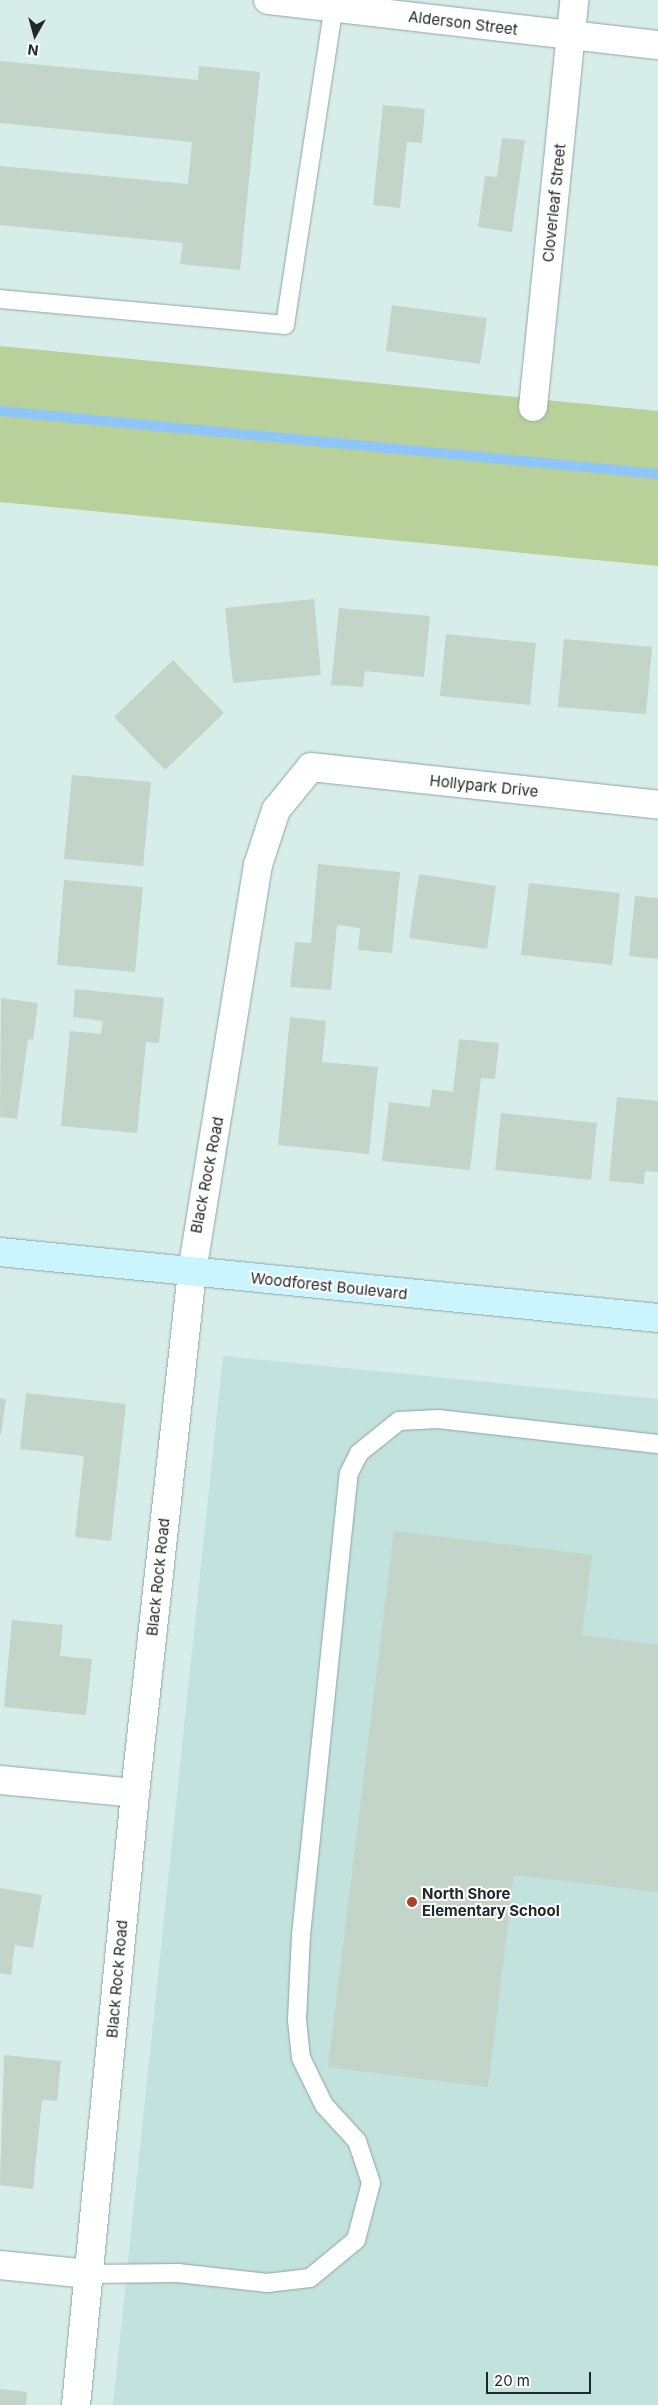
<!DOCTYPE html>
<style>
body{margin:0}
#map{position:relative;width:658px;height:2405px;overflow:hidden;background:#d7edea;font-family:Inter,sans-serif}
div>[style]{position:absolute}
.built>*{inset:0;background:#c2e2de}
.green>*{inset:0;background:#b8d099}
.stream>*{height:10px;margin:-5px;padding:0 5px;transform-origin:5px;border-radius:5px;background:#8fc5f9}
.building>*{inset:0;background:#c3d4c9}
.roads{filter:drop-shadow(0 0 1px #8fa4a1) drop-shadow(0 0 1px #8fa4a1)}
.service>*{height:18px;margin:-9px;padding:0 9px;transform-origin:9px;border-radius:9px;background:#fff}
.minor>*{height:28px;margin:-14px;padding:0 14px;transform-origin:14px;border-radius:14px;background:#fff}
.tertiary>*{height:28px;margin:-14px;padding:0 14px;transform-origin:14px;border-radius:14px;background:#fff}
.secondary>*{height:28px;margin:-14px;padding:0 14px;transform-origin:14px;border-radius:14px;background:#caf4fe}
.dots>*{width:14px;height:14px;translate:-50% -50%;box-sizing:border-box;border:2px solid #fff;border-radius:50%}
span{translate:-50% -50%;white-space:nowrap;text-align:center;line-height:1.15;-webkit-text-stroke:4px #fff;paint-order:stroke}
.street-label{font-size:15px;color:#212928}
.poi-label{font-size:15px;color:#212928;font-weight:700}
.left{translate:0 -50%;text-align:left}
.north{position:absolute;left:10px;top:10px;width:50px;height:50px;-webkit-text-stroke:4px #fff;paint-order:stroke;rotate:187deg;font-size:14px;font-weight:700;line-height:20px;text-align:center;color:#212928}
.north::after{content:'';display:block;margin:auto;width:18px;height:22px;background:#212928;clip-path:polygon(50% 0,100% 100%,50% 72%,0 100%)}
.scale{position:absolute;left:486px;top:2372px;width:105px;height:22px;box-sizing:border-box;border:2px solid #212928;border-top:0;padding-left:6px;font-size:15px;line-height:18px;white-space:nowrap;color:#212928;-webkit-text-stroke:4px #fff;paint-order:stroke}
</style>
<div id="map">
<div class="built">
<div style="clip-path:polygon(223px 1356px,658px 1399px,658px 2405px,113px 2405px)"></div>
</div>
<div class="green">
<div style="clip-path:polygon(0 346px,658px 411px,658px 566px,0 502px)"></div>
</div>
<div class="stream">
<div style="left:0;top:411px;width:661px;rotate:5.47deg"></div>
</div>
<div class="building">
<div style="clip-path:polygon(0 61px,198px 80px,199px 66px,260px 72px,240px 270px,180px 264px,183px 243px,0 225px,0 166px,188px 184px,192px 142px,0 123px)"></div>
<div style="clip-path:polygon(383px 105px,425px 109px,422px 143px,407px 142px,400px 208px,373px 205px)"></div>
<div style="clip-path:polygon(502px 138px,525px 140px,512px 232px,478px 227px,485px 176px,497px 177px)"></div>
<div style="clip-path:polygon(392px 305px,487px 318px,480px 364px,386px 351px)"></div>
<div style="clip-path:polygon(314px 599px,321px 675px,233px 683px,225px 608px)"></div>
<div style="clip-path:polygon(339px 608px,430px 616px,424px 677px,365px 671px,363px 687px,331px 685px)"></div>
<div style="clip-path:polygon(446px 634px,536px 643px,530px 705px,440px 696px)"></div>
<div style="clip-path:polygon(564px 639px,652px 647px,646px 714px,558px 707px)"></div>
<div style="clip-path:polygon(173px 660px,224px 713px,165px 770px,114px 717px)"></div>
<div style="clip-path:polygon(72px 775px,151px 782px,143px 866px,64px 859px)"></div>
<div style="clip-path:polygon(318px 864px,400px 872px,392px 953px,358px 950px,360px 928px,337px 925px,331px 990px,290px 987px,295px 942px,311px 943px)"></div>
<div style="clip-path:polygon(419px 874px,496px 886px,487px 949px,409px 938px)"></div>
<div style="clip-path:polygon(64px 880px,143px 887px,135px 972px,57px 965px)"></div>
<div style="clip-path:polygon(529px 883px,620px 893px,612px 965px,521px 955px)"></div>
<div style="clip-path:polygon(635px 896px,658px 898px,658px 959px,629px 956px)"></div>
<div style="clip-path:polygon(75px 989px,164px 998px,159px 1043px,146px 1042px,137px 1133px,61px 1126px,70px 1031px,101px 1034px,103px 1021px,73px 1017px)"></div>
<div style="clip-path:polygon(1px 998px,38px 1003px,33px 1040px,28px 1039px,17px 1119px,0 1117px)"></div>
<div style="clip-path:polygon(290px 1017px,326px 1021px,322px 1062px,378px 1067px,369px 1154px,278px 1145px)"></div>
<div style="clip-path:polygon(459px 1039px,499px 1043px,495px 1079px,481px 1078px,470px 1170px,382px 1161px,389px 1102px,430px 1107px,432px 1089px,453px 1092px)"></div>
<div style="clip-path:polygon(617px 1097px,658px 1101px,658px 1172px,645px 1171px,644px 1184px,609px 1181px)"></div>
<div style="clip-path:polygon(501px 1113px,597px 1123px,591px 1180px,495px 1170px)"></div>
<div style="clip-path:polygon(26px 1393px,126px 1404px,111px 1541px,75px 1537px,84px 1456px,20px 1449px)"></div>
<div style="clip-path:polygon(0 1398px,6px 1399px,1px 1435px,0 1435px)"></div>
<div style="clip-path:polygon(394px 1531px,592px 1555px,582px 1635px,658px 1645px,658px 1892px,514px 1875px,488px 2087px,328px 2067px)"></div>
<div style="clip-path:polygon(12px 1620px,63px 1625px,60px 1656px,92px 1659px,86px 1715px,4px 1707px)"></div>
<div style="clip-path:polygon(0 1888px,42px 1895px,33px 1948px,15px 1945px,11px 1975px,0 1973px)"></div>
<div style="clip-path:polygon(4px 2055px,61px 2061px,57px 2101px,42px 2100px,33px 2189px,0 2185px)"></div>
<div style="clip-path:polygon(0 2389px,27px 2392px,26px 2405px,0 2405px)"></div>
</div>
<div class="roads">
<div class="service">
<div style="left:0;top:299px;width:286px;rotate:5.2deg"></div>
<div style="left:285px;top:325px;width:323px;rotate:-81.3deg"></div>
<div style="left:89px;top:2274px;width:89px;rotate:-0.6deg"></div>
<div style="left:178px;top:2273px;width:90px;rotate:6.4deg"></div>
<div style="left:267px;top:2283px;width:43px;rotate:-6.6deg"></div>
<div style="left:310px;top:2278px;width:60px;rotate:-39.6deg"></div>
<div style="left:356px;top:2240px;width:59px;rotate:-75.3deg"></div>
<div style="left:371px;top:2183px;width:44px;rotate:-108.4deg"></div>
<div style="left:357px;top:2141px;width:49px;rotate:-132.5deg"></div>
<div style="left:324px;top:2105px;width:52px;rotate:-116.1deg"></div>
<div style="left:301px;top:2058px;width:38px;rotate:-96deg"></div>
<div style="left:297px;top:2020px;width:85px;rotate:-87.3deg"></div>
<div style="left:301px;top:1935px;width:464px;rotate:-84.1deg"></div>
<div style="left:349px;top:1473px;width:22px;rotate:-63deg"></div>
<div style="left:359px;top:1453px;width:51px;rotate:-38.7deg"></div>
<div style="left:399px;top:1421px;width:39px;rotate:-3deg"></div>
<div style="left:438px;top:1419px;width:221px;rotate:6.5deg"></div>
</div>
<div class="minor">
<div style="left:533px;top:407px;width:409px;rotate:-84.2deg"></div>
<div style="left:192px;top:1272px;width:412px;rotate:-80.8deg"></div>
<div style="left:258px;top:865px;width:58px;rotate:-71.9deg"></div>
<div style="left:276px;top:810px;width:55px;rotate:-50.9deg"></div>
<div style="left:311px;top:767px;width:349px;rotate:6.2deg"></div>
<div style="left:0;top:1780px;width:136px;rotate:5.5deg"></div>
<div style="left:0;top:2265px;width:89px;rotate:5.8deg"></div>
</div>
<div class="tertiary">
<div style="left:268px;top:0;width:393px;rotate:6.6deg"></div>
<div style="left:76px;top:2405px;width:615px;rotate:-84.49deg"></div>
<div style="left:135px;top:1793px;width:524px;rotate:-83.76deg"></div>
</div>
<div class="secondary">
<div style="left:0;top:1252px;width:661px;rotate:5.73deg"></div>
</div>
</div>
<div class="dots">
<div style="left:412px;top:1902px;background:#ab4226"></div>
</div>
<div class="street-label">
<span style="left:463px;top:23px;rotate:7deg">Alderson Street</span>
<span style="left:554px;top:203px;rotate:-84deg">Cloverleaf Street</span>
<span style="left:484px;top:786px;rotate:6deg">Hollypark Drive</span>
<span style="left:207px;top:1175px;rotate:-79deg">Black Rock Road</span>
<span style="left:329px;top:1286px;rotate:6deg">Woodforest Boulevard</span>
<span style="left:158px;top:1577px;rotate:-84deg">Black Rock Road</span>
<span style="left:117px;top:1979px;rotate:-85deg">Black Rock Road</span>
</div>
<div class="poi-label">
<span class="left" style="left:422px;top:1902px">North Shore<br>Elementary School</span>
</div>
<div class="north">N</div>
<div class="scale">20 m</div>
</div>
